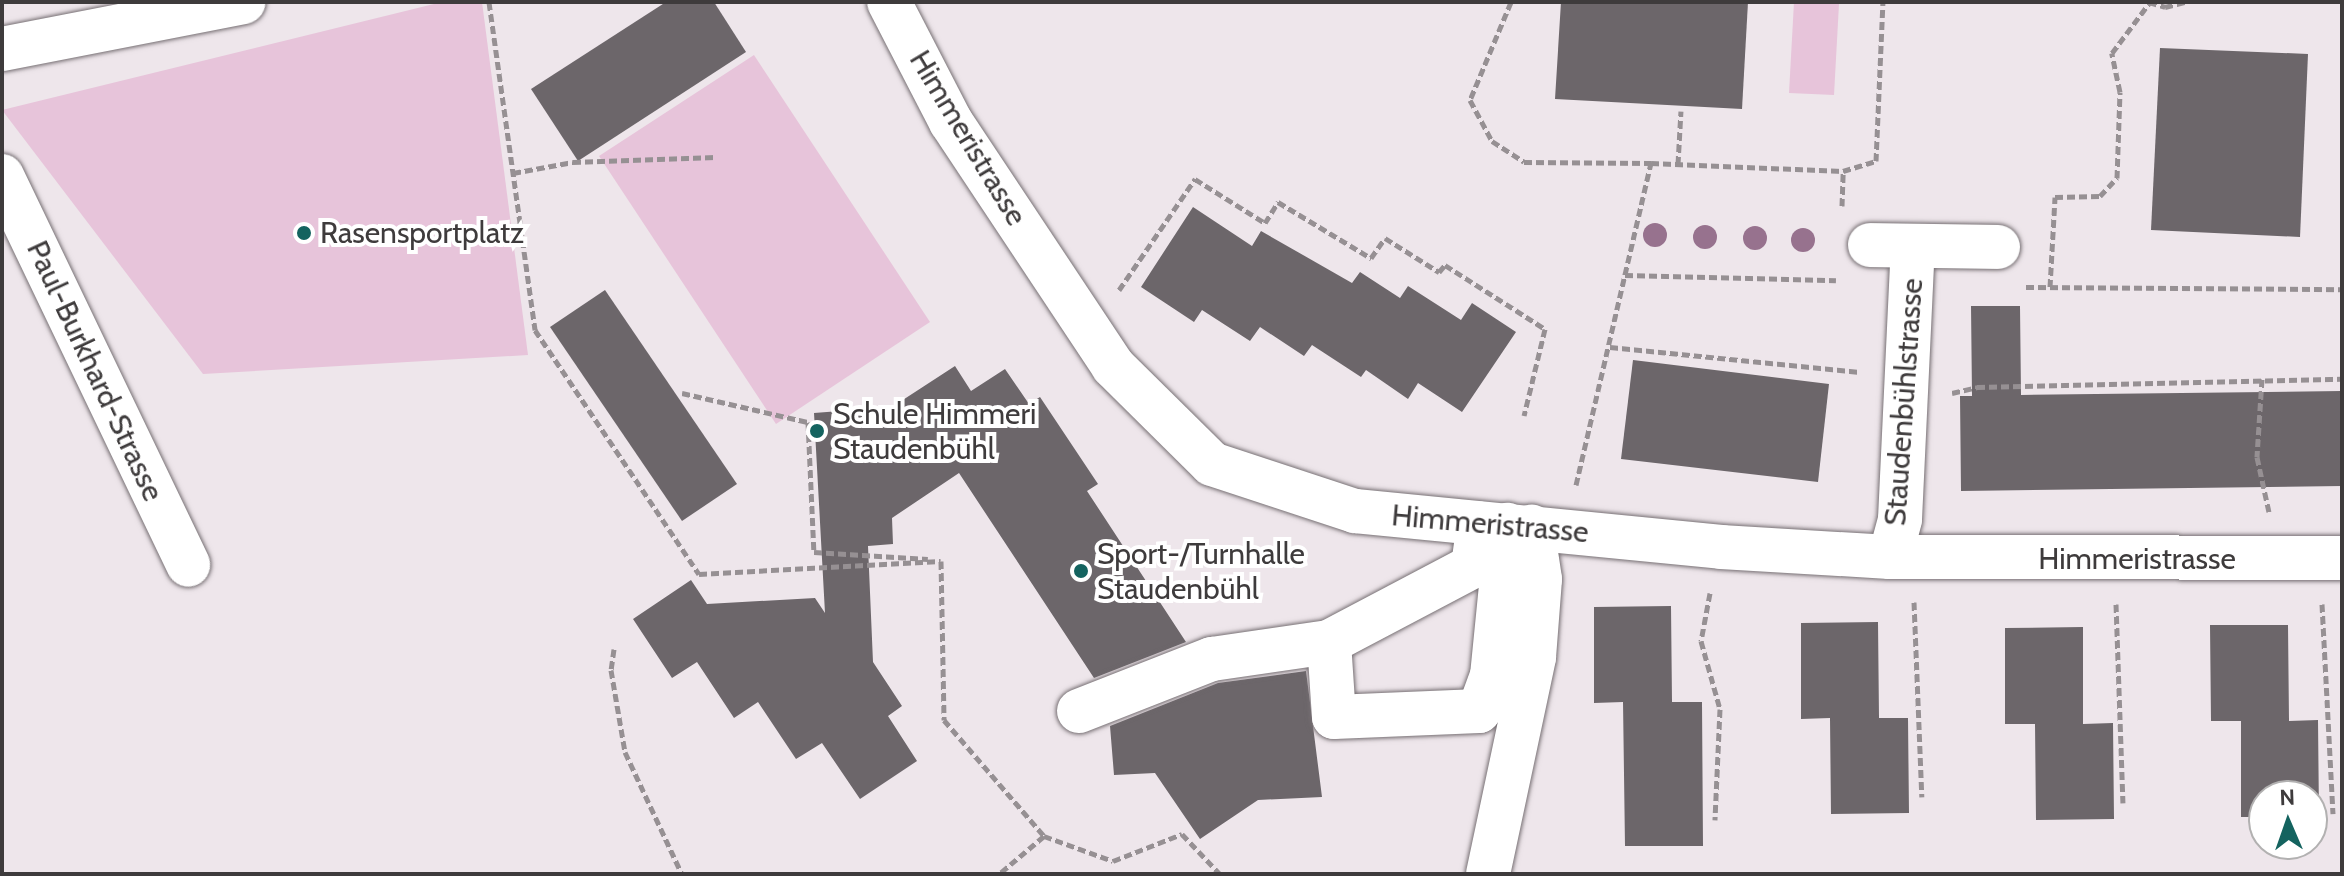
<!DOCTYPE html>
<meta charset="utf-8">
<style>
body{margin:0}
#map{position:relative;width:2344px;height:876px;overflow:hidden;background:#eee6eb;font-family:Cabin,sans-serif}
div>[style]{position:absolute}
.green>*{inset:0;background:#e7c4da}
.building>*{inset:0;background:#6c666a}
.path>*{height:5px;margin-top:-2.5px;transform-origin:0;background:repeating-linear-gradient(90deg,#969093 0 8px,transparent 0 12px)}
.roads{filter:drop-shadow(0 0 2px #777074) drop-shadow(0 0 2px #777074)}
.minor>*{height:44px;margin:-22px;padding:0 22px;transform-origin:22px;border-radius:22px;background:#fff}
.trees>*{width:24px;height:24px;margin:-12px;border-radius:50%;background:#97728e}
.dots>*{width:22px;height:22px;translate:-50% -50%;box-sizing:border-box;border:4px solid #fff;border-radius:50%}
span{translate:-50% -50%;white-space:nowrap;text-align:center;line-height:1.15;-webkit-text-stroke:8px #fff;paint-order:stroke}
.street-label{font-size:30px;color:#3e3b3c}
.poi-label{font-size:30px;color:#3e3b3c}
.left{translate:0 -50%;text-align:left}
.frame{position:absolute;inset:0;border:4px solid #3e3b3c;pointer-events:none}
.north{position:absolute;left:2248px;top:780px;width:80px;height:80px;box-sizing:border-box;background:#fff;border:2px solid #b2b1b1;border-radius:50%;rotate:358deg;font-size:22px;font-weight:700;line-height:32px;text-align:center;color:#3e3b3c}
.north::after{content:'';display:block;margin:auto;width:28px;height:36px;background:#14635f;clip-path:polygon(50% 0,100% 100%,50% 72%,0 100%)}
</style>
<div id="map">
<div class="green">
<div style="clip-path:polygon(442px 2px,482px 2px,528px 355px,203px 374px,2px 110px)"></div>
<div style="clip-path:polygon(1794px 2px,1839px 4px,1834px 95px,1789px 93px)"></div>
<div style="clip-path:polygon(754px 55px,930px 322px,776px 424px,599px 156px)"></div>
</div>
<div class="building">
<div style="clip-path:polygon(666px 2px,714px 2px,746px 52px,578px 161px,531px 89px)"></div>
<div style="clip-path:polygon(1561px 2px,1748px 2px,1742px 109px,1555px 99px)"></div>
<div style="clip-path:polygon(2160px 48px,2308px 54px,2300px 237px,2151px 230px)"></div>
<div style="clip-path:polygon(1193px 207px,1252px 246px,1261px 231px,1352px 283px,1360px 272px,1400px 298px,1408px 286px,1461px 320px,1472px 303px,1516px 332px,1462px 412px,1418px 383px,1408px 399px,1366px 370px,1361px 377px,1312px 345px,1304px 356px,1260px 327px,1250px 341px,1202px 310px,1194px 322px,1141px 287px)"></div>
<div style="clip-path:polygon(605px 290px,737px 484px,682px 521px,550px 327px)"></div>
<div style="clip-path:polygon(1971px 306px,2020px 306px,2021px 395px,2342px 391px,2342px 486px,1961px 491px,1960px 396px,1972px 396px)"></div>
<div style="clip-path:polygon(1633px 360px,1829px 384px,1818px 482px,1621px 459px)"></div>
<div style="clip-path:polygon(955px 366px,971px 391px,1005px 369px,1029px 404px,1040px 397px,1098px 484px,1087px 491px,1186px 642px,1094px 678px,959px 473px,892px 518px,893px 544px,868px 546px,873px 662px,902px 706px,888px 716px,917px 761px,860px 799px,822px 743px,796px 759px,758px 702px,734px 718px,697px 662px,672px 678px,633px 619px,691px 580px,707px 604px,815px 598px,825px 613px,814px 413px,892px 407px)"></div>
<div style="clip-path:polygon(1671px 606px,1672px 702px,1702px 702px,1703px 846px,1625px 846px,1623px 702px,1594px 703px,1594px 607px)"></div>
<div style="clip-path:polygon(1878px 622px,1879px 718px,1908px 718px,1909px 813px,1831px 814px,1830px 718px,1801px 719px,1801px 623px)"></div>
<div style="clip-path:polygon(2210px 625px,2288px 625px,2289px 721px,2318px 720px,2319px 816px,2312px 816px,2312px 796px,2264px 796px,2264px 817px,2241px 817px,2241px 721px,2211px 721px)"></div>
<div style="clip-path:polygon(2083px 627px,2083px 724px,2113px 723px,2114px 819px,2036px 820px,2035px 724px,2005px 724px,2005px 628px)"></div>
<div style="clip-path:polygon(1306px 671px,1322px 797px,1258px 800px,1200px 839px,1155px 773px,1114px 775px,1110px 726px,1218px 683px)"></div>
</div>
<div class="path">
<div style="left:489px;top:2px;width:331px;rotate:82deg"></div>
<div style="left:535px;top:330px;width:294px;rotate:56.1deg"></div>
<div style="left:699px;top:574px;width:242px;rotate:-3.1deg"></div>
<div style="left:1511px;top:2px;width:106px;rotate:112.7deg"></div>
<div style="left:1470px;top:100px;width:47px;rotate:61.8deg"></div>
<div style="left:1492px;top:141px;width:38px;rotate:33deg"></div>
<div style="left:1524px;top:162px;width:127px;rotate:0.5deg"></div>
<div style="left:2149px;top:2px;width:17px;rotate:17deg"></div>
<div style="left:2165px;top:7px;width:21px;rotate:-14deg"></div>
<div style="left:1678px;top:164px;width:53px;rotate:-86.8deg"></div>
<div style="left:513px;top:173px;width:61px;rotate:-10.4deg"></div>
<div style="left:573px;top:162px;width:143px;rotate:-2deg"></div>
<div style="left:1842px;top:206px;width:35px;rotate:-88deg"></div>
<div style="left:1625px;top:275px;width:211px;rotate:1.4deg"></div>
<div style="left:2026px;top:287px;width:316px;rotate:0.4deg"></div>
<div style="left:2050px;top:287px;width:90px;rotate:-86.8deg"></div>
<div style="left:2055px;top:197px;width:45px;rotate:-1.3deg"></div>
<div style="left:2100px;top:196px;width:25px;rotate:-47deg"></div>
<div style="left:2117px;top:178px;width:86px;rotate:-88deg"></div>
<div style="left:2120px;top:92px;width:40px;rotate:-102deg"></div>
<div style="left:2112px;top:53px;width:64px;rotate:-53.3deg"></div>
<div style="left:1119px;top:290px;width:135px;rotate:-55.6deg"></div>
<div style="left:1195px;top:179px;width:83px;rotate:32.2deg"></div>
<div style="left:1265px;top:223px;width:25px;rotate:-58deg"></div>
<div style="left:1278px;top:202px;width:109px;rotate:31.1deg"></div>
<div style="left:1371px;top:258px;width:24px;rotate:-55deg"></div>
<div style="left:1385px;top:238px;width:64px;rotate:32.2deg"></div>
<div style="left:1439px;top:272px;width:9px;rotate:-49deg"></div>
<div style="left:1445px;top:265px;width:119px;rotate:32.6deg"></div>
<div style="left:1545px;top:329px;width:89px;rotate:103.6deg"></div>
<div style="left:1610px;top:347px;width:251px;rotate:5.7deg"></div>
<div style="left:2262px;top:379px;width:78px;rotate:93.7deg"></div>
<div style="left:2257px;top:457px;width:56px;rotate:77.7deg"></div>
<div style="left:682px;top:393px;width:129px;rotate:13deg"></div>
<div style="left:808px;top:422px;width:130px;rotate:87.4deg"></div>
<div style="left:814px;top:552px;width:114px;rotate:3.5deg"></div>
<div style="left:1952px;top:393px;width:26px;rotate:-13deg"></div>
<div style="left:1977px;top:387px;width:365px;rotate:-1.3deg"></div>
<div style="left:1576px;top:485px;width:331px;rotate:-76.9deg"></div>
<div style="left:1651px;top:163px;width:192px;rotate:2.4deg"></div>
<div style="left:1843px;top:171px;width:34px;rotate:-17deg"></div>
<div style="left:1876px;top:161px;width:159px;rotate:-87.5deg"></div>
<div style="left:941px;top:561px;width:159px;rotate:88.9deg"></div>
<div style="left:944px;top:720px;width:153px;rotate:49.2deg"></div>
<div style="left:1044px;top:836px;width:59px;rotate:139.8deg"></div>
<div style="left:1710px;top:593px;width:49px;rotate:100.6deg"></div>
<div style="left:1701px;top:641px;width:71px;rotate:74.4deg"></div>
<div style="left:1720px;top:709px;width:111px;rotate:92.6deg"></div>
<div style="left:1914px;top:602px;width:195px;rotate:87.7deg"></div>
<div style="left:2116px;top:604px;width:199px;rotate:88deg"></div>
<div style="left:2322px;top:604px;width:210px;rotate:87deg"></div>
<div style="left:614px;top:649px;width:21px;rotate:98deg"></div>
<div style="left:611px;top:670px;width:83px;rotate:80.3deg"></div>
<div style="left:625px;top:752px;width:135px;rotate:65deg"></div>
<div style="left:1044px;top:836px;width:73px;rotate:19.9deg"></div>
<div style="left:1113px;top:861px;width:74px;rotate:-21.4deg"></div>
<div style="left:1182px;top:834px;width:55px;rotate:46.5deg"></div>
</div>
<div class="roads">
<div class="minor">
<div style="left:889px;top:2px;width:135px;rotate:62.7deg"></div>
<div style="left:951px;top:122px;width:293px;rotate:56.4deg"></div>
<div style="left:1113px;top:366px;width:139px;rotate:44.7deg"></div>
<div style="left:1212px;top:464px;width:151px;rotate:18.2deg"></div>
<div style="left:1355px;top:511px;width:368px;rotate:5.6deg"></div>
<div style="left:1721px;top:547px;width:169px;rotate:3.4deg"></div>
<div style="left:1890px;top:557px;width:452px;rotate:0.1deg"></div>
<div style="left:2px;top:49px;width:246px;rotate:-11deg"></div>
<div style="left:2px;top:176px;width:431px;rotate:64.4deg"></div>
<div style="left:1870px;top:245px;width:128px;rotate:0.9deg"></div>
<div style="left:1890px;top:557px;width:39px;rotate:-75deg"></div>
<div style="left:1900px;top:519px;width:273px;rotate:-87.3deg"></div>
<div style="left:1329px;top:642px;width:163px;rotate:-27.8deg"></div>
<div style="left:1473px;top:566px;width:43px;rotate:-82.1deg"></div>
<div style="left:1079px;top:711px;width:143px;rotate:-21.4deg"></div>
<div style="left:1212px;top:659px;width:118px;rotate:-8.3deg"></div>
<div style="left:1329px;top:642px;width:75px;rotate:86.2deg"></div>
<div style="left:1334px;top:717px;width:145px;rotate:-2.4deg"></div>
<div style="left:1479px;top:711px;width:37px;rotate:-70deg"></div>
<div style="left:1492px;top:676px;width:152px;rotate:-84.3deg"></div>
<div style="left:1488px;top:874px;width:222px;rotate:-78deg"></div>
<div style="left:1534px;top:657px;width:78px;rotate:-85.6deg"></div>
<div style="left:1540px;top:579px;width:53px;rotate:-98.7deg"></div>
</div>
</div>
<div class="trees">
<div style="left:1655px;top:235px"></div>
<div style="left:1705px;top:237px"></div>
<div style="left:1755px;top:238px"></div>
<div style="left:1803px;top:240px"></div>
</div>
<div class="dots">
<div style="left:304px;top:233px;background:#14635f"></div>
<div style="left:817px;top:431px;background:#14635f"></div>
<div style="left:1081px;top:571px;background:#14635f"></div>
</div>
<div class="street-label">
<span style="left:968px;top:138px;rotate:59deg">Himmeristrasse</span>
<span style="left:95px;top:371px;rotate:65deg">Paul-Burkhard-Strasse</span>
<span style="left:1904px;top:402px;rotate:-86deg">Staudenbühlstrasse</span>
<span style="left:1490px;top:524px;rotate:5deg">Himmeristrasse</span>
<span style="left:2137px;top:559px">Himmeristrasse</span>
</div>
<div class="poi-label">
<span class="left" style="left:320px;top:233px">Rasensportplatz</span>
<span class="left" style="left:833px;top:431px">Schule Himmeri<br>Staudenbühl</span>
<span class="left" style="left:1097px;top:571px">Sport-/Turnhalle<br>Staudenbühl</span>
</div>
<div class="frame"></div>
<div class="north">N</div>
</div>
